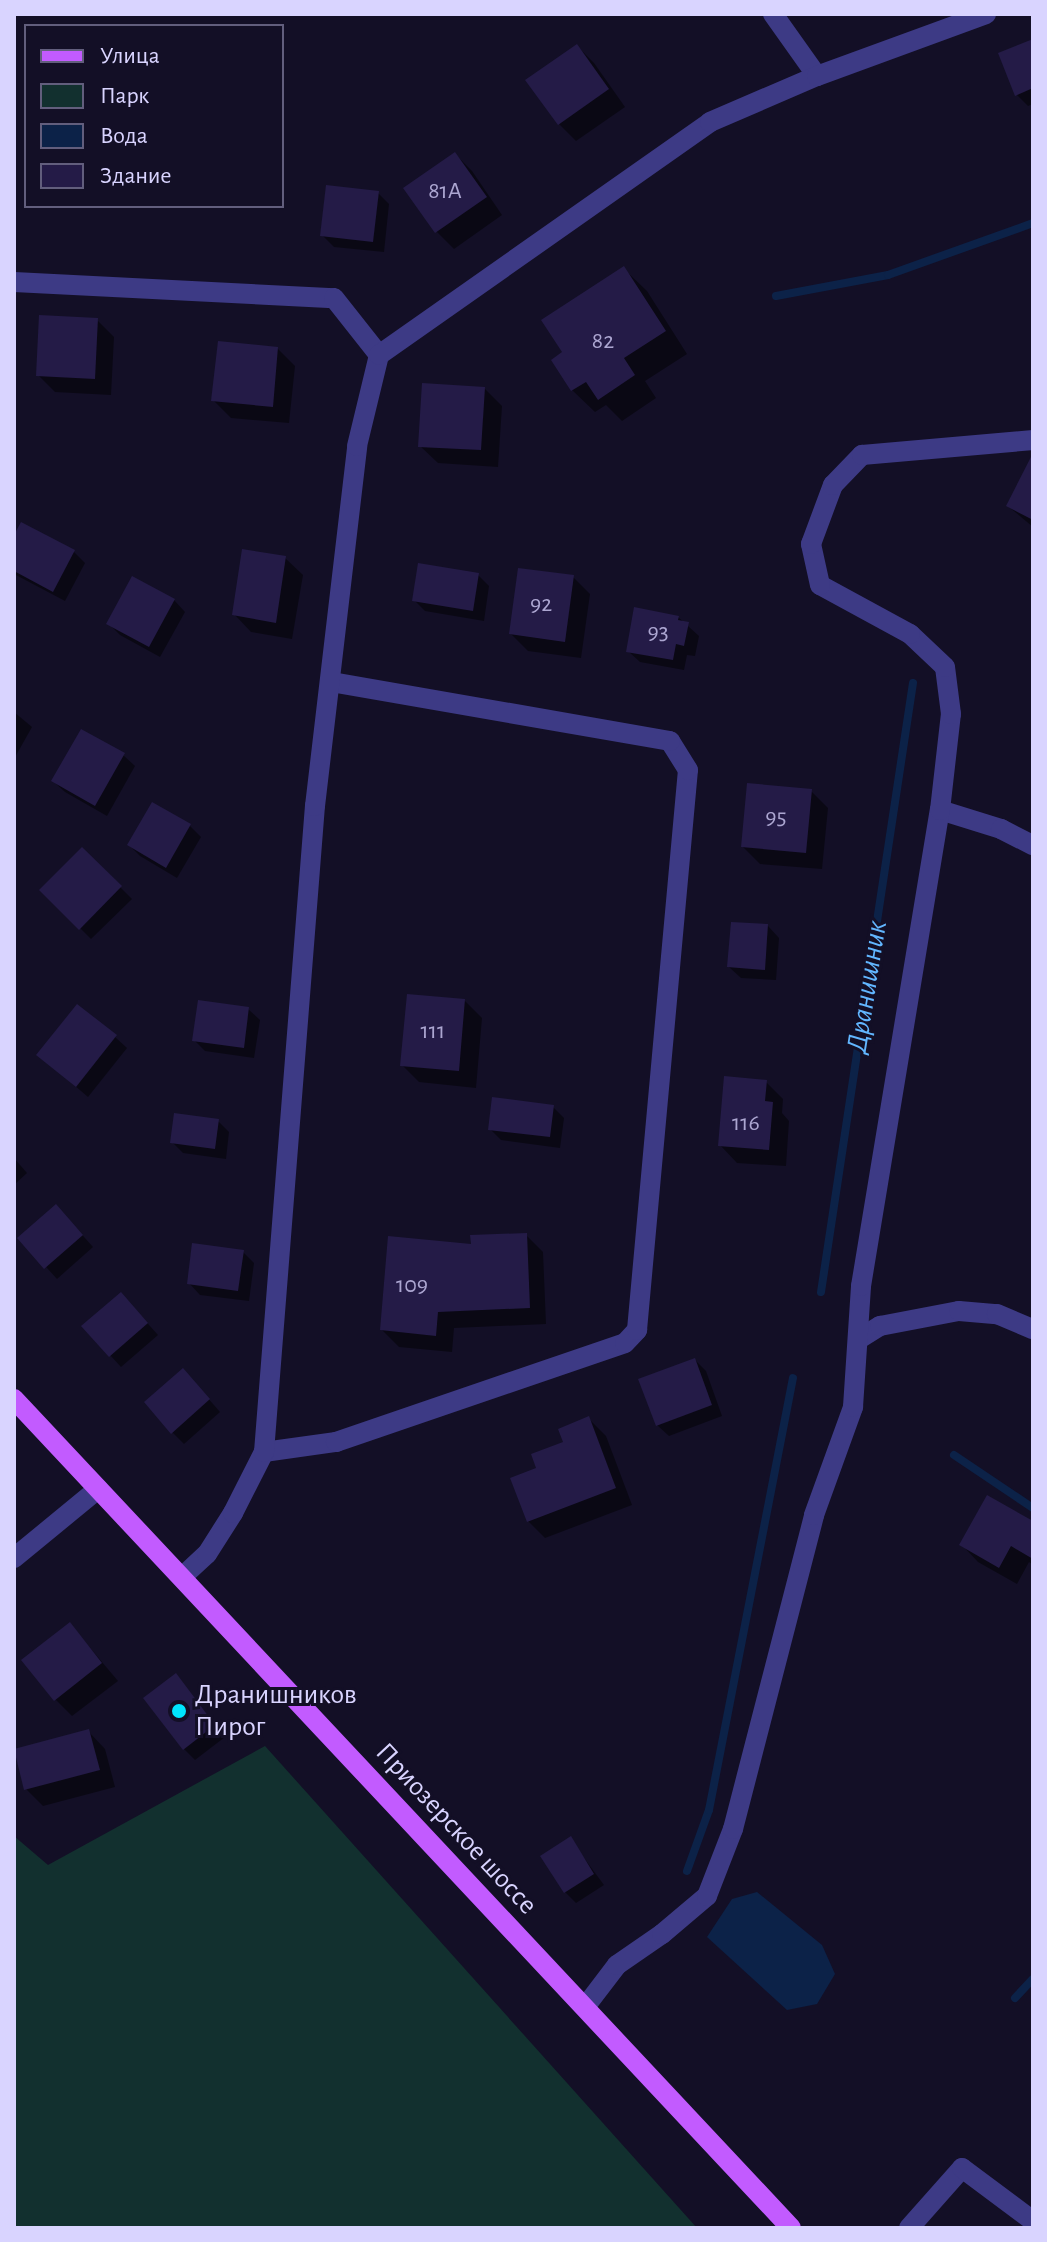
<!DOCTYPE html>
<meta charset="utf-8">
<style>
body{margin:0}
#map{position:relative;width:1047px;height:2242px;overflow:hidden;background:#130f26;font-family:"Alegreya Sans",sans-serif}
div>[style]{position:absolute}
.green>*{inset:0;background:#12302f}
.water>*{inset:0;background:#0c2248}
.shadow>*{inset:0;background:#0007}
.stream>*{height:8px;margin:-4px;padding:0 4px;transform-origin:4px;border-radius:4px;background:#0c2248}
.building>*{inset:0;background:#241b47}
.street>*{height:20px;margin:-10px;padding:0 10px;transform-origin:10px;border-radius:10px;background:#3d3a85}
.primary>*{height:20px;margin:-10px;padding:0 10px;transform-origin:10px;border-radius:10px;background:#c25bff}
.dots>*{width:22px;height:22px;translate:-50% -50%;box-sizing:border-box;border:4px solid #130f26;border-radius:50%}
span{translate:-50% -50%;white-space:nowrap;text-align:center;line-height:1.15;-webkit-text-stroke:6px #130f26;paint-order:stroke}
.number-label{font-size:24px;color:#aca6d1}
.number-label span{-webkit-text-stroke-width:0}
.poi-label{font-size:28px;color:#d9d4ff}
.left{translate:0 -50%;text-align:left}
.street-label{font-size:28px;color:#d9d4ff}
.water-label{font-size:30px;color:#62b6ff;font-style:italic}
.frame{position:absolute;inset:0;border:16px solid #d9d4ff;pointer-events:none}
.legend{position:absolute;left:24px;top:24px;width:260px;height:184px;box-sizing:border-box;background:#130f26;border:2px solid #625e7d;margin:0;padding:10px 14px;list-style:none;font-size:24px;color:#d9d4ff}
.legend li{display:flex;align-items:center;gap:16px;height:40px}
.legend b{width:40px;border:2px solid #625e7d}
</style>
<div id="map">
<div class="green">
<div style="clip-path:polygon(265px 1746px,697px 2228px,14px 2228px,14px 1836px,48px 1865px)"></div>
</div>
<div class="water">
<div style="clip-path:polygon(757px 1892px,822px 1945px,835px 1974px,817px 2004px,787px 2010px,707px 1937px,732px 1899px)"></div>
</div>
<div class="shadow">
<div style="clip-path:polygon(1033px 41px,1033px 104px,1028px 106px,1017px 95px)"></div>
<div style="clip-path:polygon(577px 46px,594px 63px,625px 107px,576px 141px,559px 124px)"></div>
<div style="clip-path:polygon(455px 154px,472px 171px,502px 215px,454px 249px,437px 232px,406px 188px)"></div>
<div style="clip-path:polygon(378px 193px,389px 204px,384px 252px,334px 247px,322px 235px)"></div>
<div style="clip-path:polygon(624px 269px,647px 291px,687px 354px,645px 381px,656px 398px,622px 421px,606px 405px,595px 412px,572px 390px,565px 353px)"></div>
<div style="clip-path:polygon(97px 320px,114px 337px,111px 395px,55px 392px,38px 375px)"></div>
<div style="clip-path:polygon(278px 349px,295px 366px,289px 423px,231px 418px,213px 400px)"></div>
<div style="clip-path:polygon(485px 389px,502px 406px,498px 467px,438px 463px,420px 446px)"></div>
<div style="clip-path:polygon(1033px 467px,1033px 527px,1008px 506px)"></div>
<div style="clip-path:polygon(22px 524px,74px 552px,85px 563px,65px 601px,14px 574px,14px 539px)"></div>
<div style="clip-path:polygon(285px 558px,303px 575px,292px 639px,251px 632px,234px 614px)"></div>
<div style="clip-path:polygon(478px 575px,489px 586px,484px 621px,425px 611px,414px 600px)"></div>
<div style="clip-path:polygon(573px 577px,590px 594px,581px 658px,528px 651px,511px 634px)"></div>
<div style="clip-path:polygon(174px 600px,185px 612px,160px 657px,120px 635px,109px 624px)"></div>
<div style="clip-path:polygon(678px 617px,699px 636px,695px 656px,687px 655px,684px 670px,640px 662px,628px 651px)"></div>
<div style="clip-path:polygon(14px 712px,32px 727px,14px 759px)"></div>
<div style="clip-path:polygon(123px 755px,135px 766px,107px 816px,65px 792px,53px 781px)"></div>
<div style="clip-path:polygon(811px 791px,828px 808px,822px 869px,760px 864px,743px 847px)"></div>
<div style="clip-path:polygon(190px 826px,201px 837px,177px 878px,140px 856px,129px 845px)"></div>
<div style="clip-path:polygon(82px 849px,132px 899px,91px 939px,42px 890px)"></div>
<div style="clip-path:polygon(768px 926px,779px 938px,776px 980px,741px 978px,729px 967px)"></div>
<div style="clip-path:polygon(465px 1001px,482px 1018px,476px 1088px,419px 1082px,402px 1065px)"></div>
<div style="clip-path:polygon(248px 1009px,260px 1020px,254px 1058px,205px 1051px,194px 1040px)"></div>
<div style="clip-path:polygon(115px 1037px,127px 1048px,88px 1097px,39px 1055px)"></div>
<div style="clip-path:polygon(766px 1082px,783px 1099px,782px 1113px,789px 1121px,786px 1166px,737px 1163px,720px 1145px)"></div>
<div style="clip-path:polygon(553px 1107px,564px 1118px,560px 1148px,501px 1140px,490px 1129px)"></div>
<div style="clip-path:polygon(218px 1121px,229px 1132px,226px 1159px,183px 1153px,172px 1142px)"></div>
<div style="clip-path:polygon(14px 1158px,27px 1173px,14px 1185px)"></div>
<div style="clip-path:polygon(67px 1218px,93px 1247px,57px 1279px,20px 1238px)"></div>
<div style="clip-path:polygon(526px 1235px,543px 1252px,546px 1324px,454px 1328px,452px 1352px,399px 1347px,382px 1330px,473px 1246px)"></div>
<div style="clip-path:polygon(243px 1252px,254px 1263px,249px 1301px,200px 1295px,189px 1283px)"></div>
<div style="clip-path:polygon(132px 1306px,158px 1335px,121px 1367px,110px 1355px)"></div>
<div style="clip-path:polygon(695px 1360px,706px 1371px,722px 1416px,669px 1436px,657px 1425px)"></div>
<div style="clip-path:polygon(194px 1382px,220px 1412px,184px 1444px,172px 1432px)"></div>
<div style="clip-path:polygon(589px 1419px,606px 1436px,632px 1505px,545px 1538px,528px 1521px,539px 1469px)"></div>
<div style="clip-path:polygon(1033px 1524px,1033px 1565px,1029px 1562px,1017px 1584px,978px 1562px,961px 1544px)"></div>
<div style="clip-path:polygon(70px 1624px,118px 1681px,72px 1716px,55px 1699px)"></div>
<div style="clip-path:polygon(176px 1676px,225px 1737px,195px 1760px,184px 1749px)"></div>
<div style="clip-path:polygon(88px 1731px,105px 1749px,115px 1787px,43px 1806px,26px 1789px)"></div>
<div style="clip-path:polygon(570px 1839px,604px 1885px,576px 1903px,565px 1892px)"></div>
</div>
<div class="stream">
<div style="left:776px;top:296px;width:114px;rotate:-10.6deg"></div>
<div style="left:888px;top:275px;width:154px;rotate:-19.7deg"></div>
<div style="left:821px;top:1292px;width:616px;rotate:-81.41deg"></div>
<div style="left:954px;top:1455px;width:95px;rotate:33.9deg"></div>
<div style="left:687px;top:1871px;width:65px;rotate:-70.2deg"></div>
<div style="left:709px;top:1810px;width:440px;rotate:-79deg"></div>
<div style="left:1015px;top:1998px;width:26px;rotate:-47deg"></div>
</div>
<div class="building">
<div style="clip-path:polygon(1033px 39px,1033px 88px,1015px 96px,998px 53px)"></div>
<div style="clip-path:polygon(577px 44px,609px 89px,558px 125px,525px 80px)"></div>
<div style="clip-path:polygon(455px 152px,487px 197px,435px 233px,403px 188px)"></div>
<div style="clip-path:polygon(326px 185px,379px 191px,373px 242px,320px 236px)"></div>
<div style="clip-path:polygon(624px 266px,666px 331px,624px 358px,635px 375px,598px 400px,586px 382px,571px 391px,551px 360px,562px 352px,541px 320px)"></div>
<div style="clip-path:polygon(39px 315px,98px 318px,95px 379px,36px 376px)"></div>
<div style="clip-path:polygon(218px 341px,278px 347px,273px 407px,211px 401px)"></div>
<div style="clip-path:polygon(422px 383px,485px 387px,481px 450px,418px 447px)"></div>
<div style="clip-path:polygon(1033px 453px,1033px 520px,1006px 506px)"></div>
<div style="clip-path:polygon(21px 522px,75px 550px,53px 592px,14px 571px,14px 535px)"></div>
<div style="clip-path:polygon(242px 549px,286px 556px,276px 623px,232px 615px)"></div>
<div style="clip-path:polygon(418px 563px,479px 573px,473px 611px,412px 601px)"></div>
<div style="clip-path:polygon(518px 568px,574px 575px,565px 642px,509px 634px)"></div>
<div style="clip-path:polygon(132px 576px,175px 599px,149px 647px,106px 624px)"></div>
<div style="clip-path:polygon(634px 607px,679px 616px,678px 620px,689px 622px,684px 646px,676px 644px,673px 660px,626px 652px)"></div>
<div style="clip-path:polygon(81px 729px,125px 753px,95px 806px,51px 781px)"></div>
<div style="clip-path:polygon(747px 783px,812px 789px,806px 853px,741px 847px)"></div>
<div style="clip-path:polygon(152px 802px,191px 824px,166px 868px,127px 845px)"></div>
<div style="clip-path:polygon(82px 847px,122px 886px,79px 930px,39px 890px)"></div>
<div style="clip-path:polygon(731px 922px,768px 924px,765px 970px,727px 967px)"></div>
<div style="clip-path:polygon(407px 994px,465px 999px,459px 1071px,400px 1066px)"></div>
<div style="clip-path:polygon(198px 1000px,249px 1007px,244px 1048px,192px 1041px)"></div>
<div style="clip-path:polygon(77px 1004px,117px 1035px,76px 1087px,36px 1055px)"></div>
<div style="clip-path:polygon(724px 1076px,767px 1080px,765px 1101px,773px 1102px,769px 1150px,718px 1146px)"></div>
<div style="clip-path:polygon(492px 1097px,554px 1105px,550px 1137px,488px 1130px)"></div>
<div style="clip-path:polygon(174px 1113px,219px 1119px,215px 1149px,170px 1143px)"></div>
<div style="clip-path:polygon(56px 1204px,83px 1235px,44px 1269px,17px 1238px)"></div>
<div style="clip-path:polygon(527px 1233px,530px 1308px,438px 1312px,436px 1336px,380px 1330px,388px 1236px,471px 1244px,470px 1235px)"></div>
<div style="clip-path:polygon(192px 1243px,244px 1250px,238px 1291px,187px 1284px)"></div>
<div style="clip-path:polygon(121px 1292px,148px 1323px,109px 1357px,81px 1326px)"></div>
<div style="clip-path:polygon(695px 1358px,712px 1405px,656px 1426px,638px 1379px)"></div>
<div style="clip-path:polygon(183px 1368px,210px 1399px,171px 1434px,144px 1402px)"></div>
<div style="clip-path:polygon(589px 1416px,616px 1488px,527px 1522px,510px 1478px,536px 1468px,531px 1454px,563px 1442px,558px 1429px)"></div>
<div style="clip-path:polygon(987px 1495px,1033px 1521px,1033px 1559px,1011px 1546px,999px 1568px,959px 1545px)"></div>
<div style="clip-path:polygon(70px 1622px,102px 1663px,54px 1701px,21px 1660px)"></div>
<div style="clip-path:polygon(176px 1673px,215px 1725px,183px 1750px,143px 1698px)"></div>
<div style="clip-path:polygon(89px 1729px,100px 1770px,24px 1790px,14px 1749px)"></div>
<div style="clip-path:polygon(571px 1836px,594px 1874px,564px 1893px,540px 1856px)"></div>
</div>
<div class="street">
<div style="left:773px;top:14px;width:76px;rotate:54.6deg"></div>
<div style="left:14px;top:282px;width:320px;rotate:2.9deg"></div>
<div style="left:334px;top:298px;width:73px;rotate:51.7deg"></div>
<div style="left:940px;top:810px;width:64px;rotate:17.3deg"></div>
<div style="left:1001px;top:829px;width:36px;rotate:27deg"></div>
<div style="left:859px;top:1339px;width:25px;rotate:-32deg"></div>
<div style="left:880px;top:1326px;width:80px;rotate:-10.8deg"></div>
<div style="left:959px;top:1311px;width:38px;rotate:5deg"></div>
<div style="left:997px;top:1314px;width:39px;rotate:23deg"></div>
<div style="left:264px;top:1452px;width:73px;rotate:-7.9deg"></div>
<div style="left:336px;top:1442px;width:305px;rotate:-18.9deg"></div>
<div style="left:625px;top:1343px;width:18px;rotate:-47deg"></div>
<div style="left:637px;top:1330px;width:562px;rotate:-84.8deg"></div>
<div style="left:688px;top:770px;width:34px;rotate:-122deg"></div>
<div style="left:670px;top:741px;width:343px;rotate:-170.1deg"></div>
<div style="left:14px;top:1558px;width:109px;rotate:-39.4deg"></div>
<div style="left:182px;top:1577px;width:34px;rotate:-43deg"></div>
<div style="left:207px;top:1554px;width:49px;rotate:-57.6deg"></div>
<div style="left:233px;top:1513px;width:68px;rotate:-63.1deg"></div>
<div style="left:264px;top:1452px;width:648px;rotate:-85.49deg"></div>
<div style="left:315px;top:806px;width:362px;rotate:-83.3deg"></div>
<div style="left:357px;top:446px;width:94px;rotate:-76.4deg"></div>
<div style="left:379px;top:355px;width:405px;rotate:-35.1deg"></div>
<div style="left:710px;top:122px;width:116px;rotate:-23.3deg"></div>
<div style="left:817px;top:76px;width:180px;rotate:-20.1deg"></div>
<div style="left:585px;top:2007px;width:53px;rotate:-52.7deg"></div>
<div style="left:617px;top:1965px;width:55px;rotate:-34.6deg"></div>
<div style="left:662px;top:1934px;width:59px;rotate:-40.2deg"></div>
<div style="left:707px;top:1896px;width:72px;rotate:-68.8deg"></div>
<div style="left:733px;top:1829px;width:324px;rotate:-75.5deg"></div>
<div style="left:814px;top:1515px;width:115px;rotate:-70.1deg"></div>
<div style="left:853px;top:1407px;width:121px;rotate:-86.2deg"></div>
<div style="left:861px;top:1286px;width:483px;rotate:-80.6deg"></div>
<div style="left:940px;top:810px;width:97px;rotate:-83.5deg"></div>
<div style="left:951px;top:714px;width:47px;rotate:-97.3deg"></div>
<div style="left:945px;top:667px;width:48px;rotate:-136.7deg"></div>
<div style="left:910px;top:634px;width:102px;rotate:-151.4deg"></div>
<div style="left:820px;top:585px;width:42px;rotate:-102.4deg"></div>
<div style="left:811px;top:544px;width:63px;rotate:-69.6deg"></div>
<div style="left:833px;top:485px;width:42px;rotate:-46deg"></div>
<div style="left:862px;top:455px;width:172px;rotate:-5deg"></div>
<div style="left:909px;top:2228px;width:80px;rotate:-48.5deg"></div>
<div style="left:962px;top:2168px;width:89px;rotate:36.7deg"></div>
</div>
<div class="primary">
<div style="left:14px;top:1399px;width:1136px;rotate:46.85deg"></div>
</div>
<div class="dots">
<div style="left:179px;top:1711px;background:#00e5ff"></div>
</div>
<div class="number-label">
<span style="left:445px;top:192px">81А</span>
<span style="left:603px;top:342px">82</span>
<span style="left:541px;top:605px">92</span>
<span style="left:658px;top:633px">93</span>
<span style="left:776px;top:818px">95</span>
<span style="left:433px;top:1032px">111</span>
<span style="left:746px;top:1124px">116</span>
<span style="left:412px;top:1286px">109</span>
</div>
<div class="poi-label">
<span class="left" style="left:195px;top:1711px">Дранишников<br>Пирог</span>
</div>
<div class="street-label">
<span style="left:456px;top:1829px;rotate:47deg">Приозерское шоссе</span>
</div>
<div class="water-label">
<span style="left:867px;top:987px;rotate:-81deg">Дранишник</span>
</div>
<div class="frame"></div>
<ul class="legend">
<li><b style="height:10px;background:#c25bff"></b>Улица</li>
<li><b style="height:22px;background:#12302f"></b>Парк</li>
<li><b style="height:22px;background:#0c2248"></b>Вода</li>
<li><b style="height:22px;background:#241b47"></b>Здание</li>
</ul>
</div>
